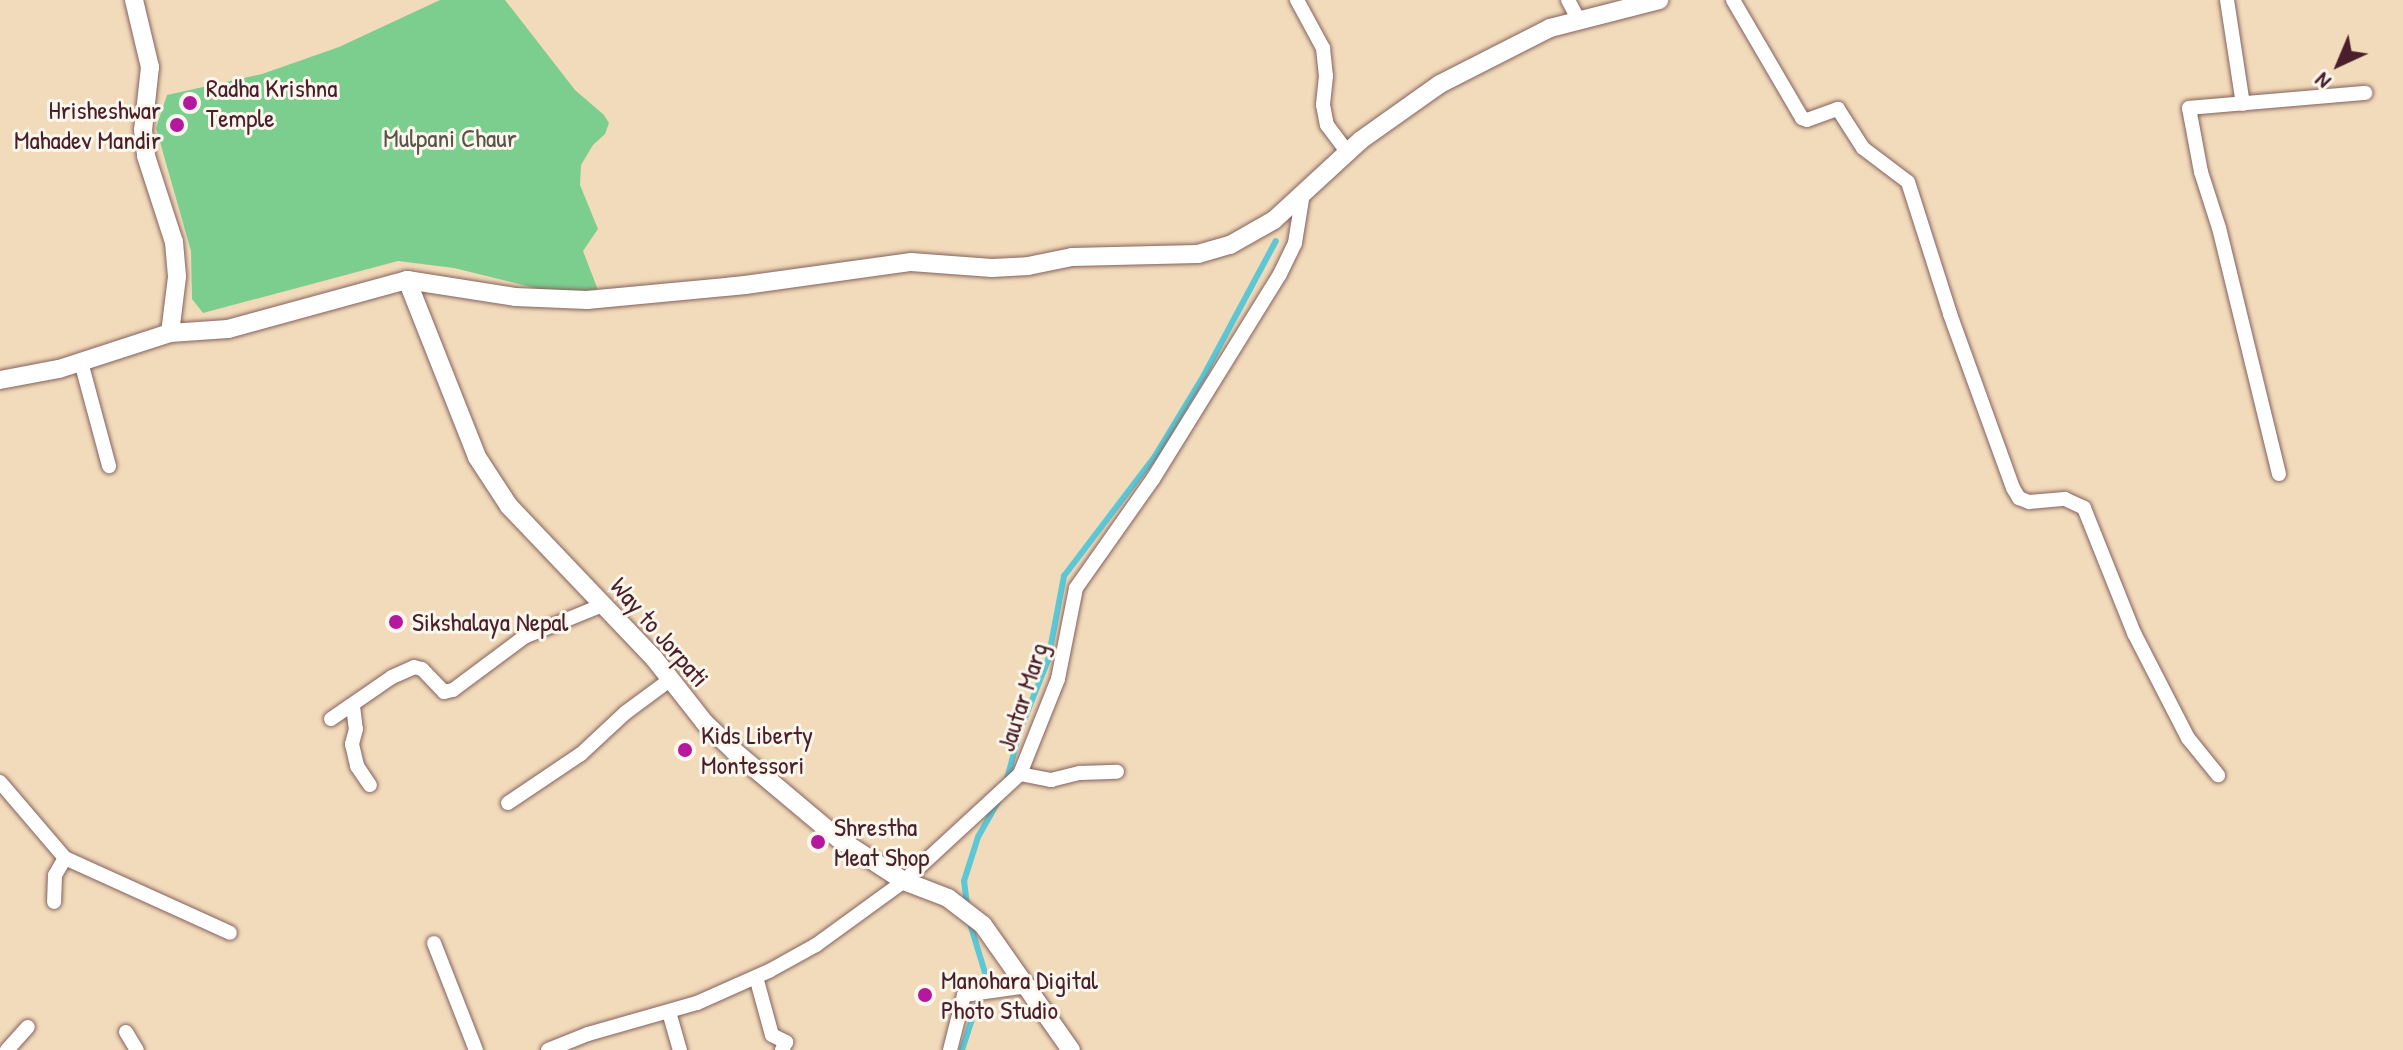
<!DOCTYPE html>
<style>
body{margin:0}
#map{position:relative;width:2403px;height:1050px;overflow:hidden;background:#f2dbbb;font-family:"Patrick Hand",sans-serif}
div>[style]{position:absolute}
.green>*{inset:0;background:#7cce8f}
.stream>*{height:6px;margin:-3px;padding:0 3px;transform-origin:3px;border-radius:3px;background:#5cc8d5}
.roads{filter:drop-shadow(0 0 2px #85615d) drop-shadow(0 0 2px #85615d)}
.minor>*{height:14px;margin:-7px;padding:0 7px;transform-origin:7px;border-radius:7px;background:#fff}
.tertiary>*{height:18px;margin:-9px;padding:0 9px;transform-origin:9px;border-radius:9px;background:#fff}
.dots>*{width:22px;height:22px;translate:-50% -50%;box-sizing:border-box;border:4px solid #fbf7ec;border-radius:50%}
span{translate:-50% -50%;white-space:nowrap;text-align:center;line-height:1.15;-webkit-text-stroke:6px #fbf7ec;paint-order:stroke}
.poi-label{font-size:26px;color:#4a1f2b}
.left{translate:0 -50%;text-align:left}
.right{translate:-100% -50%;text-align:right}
.park-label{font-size:26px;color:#595449}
.street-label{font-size:26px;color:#4a1f2b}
.north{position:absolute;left:2299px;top:24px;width:80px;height:80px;-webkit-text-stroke:6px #fbf7ec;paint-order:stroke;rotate:224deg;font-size:22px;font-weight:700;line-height:32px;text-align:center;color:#4a1f2b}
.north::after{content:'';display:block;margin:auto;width:28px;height:36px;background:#4a1f2b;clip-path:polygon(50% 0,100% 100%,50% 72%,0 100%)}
</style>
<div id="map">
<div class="green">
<div style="clip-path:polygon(440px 0,505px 0,575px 90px,604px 115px,609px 123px,605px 134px,593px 145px,581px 165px,580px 185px,598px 229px,583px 251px,598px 290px,551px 292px,454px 268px,398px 261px,203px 313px,192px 299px,191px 251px,156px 128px,167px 95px,262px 74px,339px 47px)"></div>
</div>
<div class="stream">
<div style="left:1006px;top:783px;width:55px;rotate:-75.2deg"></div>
<div style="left:1020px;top:730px;width:75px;rotate:-68.2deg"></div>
<div style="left:1048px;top:660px;width:86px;rotate:-79.2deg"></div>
<div style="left:1064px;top:576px;width:151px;rotate:-52.8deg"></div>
<div style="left:1155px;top:456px;width:95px;rotate:-58.8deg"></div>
<div style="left:1204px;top:375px;width:152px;rotate:-61.8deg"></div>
<div style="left:967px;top:905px;width:24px;rotate:-97deg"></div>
<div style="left:964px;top:881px;width:46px;rotate:-72.3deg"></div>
<div style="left:978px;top:837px;width:43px;rotate:-60.4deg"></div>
<div style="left:962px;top:1050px;width:78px;rotate:-72deg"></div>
<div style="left:986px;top:976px;width:59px;rotate:-106.9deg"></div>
</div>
<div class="roads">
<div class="minor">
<div style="left:1297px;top:0;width:55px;rotate:61.6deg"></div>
<div style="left:1323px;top:48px;width:28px;rotate:84deg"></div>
<div style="left:1326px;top:76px;width:29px;rotate:96deg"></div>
<div style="left:1323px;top:105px;width:20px;rotate:79deg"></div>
<div style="left:1327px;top:125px;width:34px;rotate:53deg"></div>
<div style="left:1568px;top:0;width:21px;rotate:62deg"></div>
<div style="left:1733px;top:0;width:137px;rotate:59.7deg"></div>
<div style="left:1802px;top:118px;width:5px;rotate:22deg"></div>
<div style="left:1807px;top:120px;width:33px;rotate:-20deg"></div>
<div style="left:1838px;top:109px;width:46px;rotate:57.3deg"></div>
<div style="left:1863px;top:148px;width:56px;rotate:37.1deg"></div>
<div style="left:1908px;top:182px;width:139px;rotate:72.3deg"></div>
<div style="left:1950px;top:314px;width:185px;rotate:70.1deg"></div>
<div style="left:2013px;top:488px;width:12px;rotate:59deg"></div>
<div style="left:2019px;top:498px;width:11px;rotate:22deg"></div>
<div style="left:2029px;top:502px;width:36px;rotate:-5deg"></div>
<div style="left:2065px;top:499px;width:21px;rotate:25deg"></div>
<div style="left:2084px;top:508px;width:135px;rotate:68.2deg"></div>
<div style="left:2134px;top:633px;width:118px;rotate:62.8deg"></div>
<div style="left:2188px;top:738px;width:48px;rotate:51deg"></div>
<div style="left:2227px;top:0;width:105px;rotate:81.3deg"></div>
<div style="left:81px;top:362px;width:108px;rotate:74.9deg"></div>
<div style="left:2279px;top:474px;width:253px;rotate:-103.7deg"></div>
<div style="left:2219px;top:228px;width:59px;rotate:-107.8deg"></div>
<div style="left:2201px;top:172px;width:65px;rotate:-100.6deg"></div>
<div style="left:2189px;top:108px;width:177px;rotate:-4.9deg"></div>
<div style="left:353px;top:706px;width:23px;rotate:83deg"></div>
<div style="left:356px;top:729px;width:16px;rotate:105deg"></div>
<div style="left:352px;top:744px;width:23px;rotate:77deg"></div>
<div style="left:357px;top:766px;width:23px;rotate:56deg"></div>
<div style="left:331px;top:719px;width:74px;rotate:-34.5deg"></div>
<div style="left:392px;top:677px;width:24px;rotate:-24deg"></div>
<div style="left:414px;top:667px;width:8px;rotate:14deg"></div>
<div style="left:422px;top:669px;width:32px;rotate:46deg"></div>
<div style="left:444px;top:692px;width:9px;rotate:-13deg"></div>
<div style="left:453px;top:690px;width:89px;rotate:-36.7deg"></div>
<div style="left:524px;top:637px;width:85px;rotate:-22.1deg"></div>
<div style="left:1020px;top:774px;width:32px;rotate:11deg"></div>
<div style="left:1051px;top:780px;width:30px;rotate:-14deg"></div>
<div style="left:1080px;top:773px;width:37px;rotate:-2deg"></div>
<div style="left:0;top:782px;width:100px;rotate:49.5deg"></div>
<div style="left:65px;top:858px;width:20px;rotate:120deg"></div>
<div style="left:55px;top:875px;width:27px;rotate:92deg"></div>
<div style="left:508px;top:803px;width:88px;rotate:-33.9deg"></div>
<div style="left:581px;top:754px;width:60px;rotate:-43deg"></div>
<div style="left:625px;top:713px;width:57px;rotate:-36.5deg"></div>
<div style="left:65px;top:858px;width:181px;rotate:24.4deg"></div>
<div style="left:434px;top:943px;width:115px;rotate:68.6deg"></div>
<div style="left:756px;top:977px;width:60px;rotate:74.6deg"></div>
<div style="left:772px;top:1035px;width:16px;rotate:27deg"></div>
<div style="left:786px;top:1042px;width:9px;rotate:117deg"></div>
<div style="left:669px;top:1012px;width:40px;rotate:74deg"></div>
<div style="left:126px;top:1032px;width:21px;rotate:59deg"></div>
<div style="left:7px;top:1050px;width:31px;rotate:-48deg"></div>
<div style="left:548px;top:1050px;width:43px;rotate:-21.8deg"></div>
<div style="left:588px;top:1034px;width:113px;rotate:-15.9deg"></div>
<div style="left:697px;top:1003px;width:79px;rotate:-24deg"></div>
<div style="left:769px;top:971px;width:54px;rotate:-29deg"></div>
<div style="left:816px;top:945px;width:109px;rotate:-36deg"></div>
<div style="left:904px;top:881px;width:158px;rotate:-42.7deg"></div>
<div style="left:1020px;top:774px;width:102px;rotate:-68.2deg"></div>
<div style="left:1058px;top:679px;width:93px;rotate:-78.8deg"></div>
<div style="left:1076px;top:588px;width:133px;rotate:-54.8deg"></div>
<div style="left:1153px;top:479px;width:241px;rotate:-58.2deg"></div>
<div style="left:1280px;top:274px;width:34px;rotate:-64deg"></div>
<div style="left:1295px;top:243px;width:51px;rotate:-80.9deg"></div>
<div style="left:950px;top:1050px;width:57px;rotate:-75.7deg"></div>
<div style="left:964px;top:995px;width:66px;rotate:-7.9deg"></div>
</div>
<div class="tertiary">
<div style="left:134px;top:0;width:69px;rotate:76.6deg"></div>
<div style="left:150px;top:67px;width:63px;rotate:96.3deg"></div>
<div style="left:143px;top:130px;width:26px;rotate:83deg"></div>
<div style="left:146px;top:156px;width:90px;rotate:72deg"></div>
<div style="left:174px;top:242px;width:35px;rotate:85deg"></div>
<div style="left:177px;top:277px;width:56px;rotate:97.1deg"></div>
<div style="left:407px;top:280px;width:190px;rotate:68.4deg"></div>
<div style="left:477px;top:457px;width:59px;rotate:56.9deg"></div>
<div style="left:509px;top:506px;width:209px;rotate:46.4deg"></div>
<div style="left:653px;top:657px;width:84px;rotate:51.8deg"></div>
<div style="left:705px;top:723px;width:40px;rotate:44deg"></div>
<div style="left:734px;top:751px;width:137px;rotate:40deg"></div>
<div style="left:839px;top:839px;width:77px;rotate:32.9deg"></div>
<div style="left:904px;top:881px;width:47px;rotate:21.1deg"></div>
<div style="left:948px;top:898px;width:44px;rotate:37.6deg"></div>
<div style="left:983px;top:925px;width:153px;rotate:54.9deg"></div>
<div style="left:0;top:380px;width:60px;rotate:-10.6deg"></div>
<div style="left:59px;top:369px;width:117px;rotate:-18deg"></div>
<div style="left:170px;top:333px;width:58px;rotate:-3.9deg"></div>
<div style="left:228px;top:329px;width:186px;rotate:-15.3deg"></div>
<div style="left:407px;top:280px;width:109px;rotate:8.9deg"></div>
<div style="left:515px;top:297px;width:72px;rotate:2.4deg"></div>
<div style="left:587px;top:300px;width:159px;rotate:-5.4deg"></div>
<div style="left:745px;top:285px;width:168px;rotate:-7.9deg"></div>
<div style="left:911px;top:262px;width:81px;rotate:4.2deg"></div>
<div style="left:992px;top:268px;width:36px;rotate:-3deg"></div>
<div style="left:1028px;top:266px;width:45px;rotate:-11.6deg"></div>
<div style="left:1072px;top:257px;width:126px;rotate:-1.4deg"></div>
<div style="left:1198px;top:254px;width:33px;rotate:-16deg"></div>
<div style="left:1230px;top:245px;width:51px;rotate:-29.6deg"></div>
<div style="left:1274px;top:220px;width:118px;rotate:-42.6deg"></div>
<div style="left:1361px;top:140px;width:97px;rotate:-35.3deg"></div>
<div style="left:1440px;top:84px;width:123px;rotate:-27deg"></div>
<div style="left:1550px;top:28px;width:113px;rotate:-14.4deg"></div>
</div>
</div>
<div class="dots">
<div style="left:190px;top:103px;background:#b5179e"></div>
<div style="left:177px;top:125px;background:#b5179e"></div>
<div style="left:396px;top:622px;background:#b5179e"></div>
<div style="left:685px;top:750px;background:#b5179e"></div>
<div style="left:818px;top:842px;background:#b5179e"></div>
<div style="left:925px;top:995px;background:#b5179e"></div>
</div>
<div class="poi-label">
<span class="left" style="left:206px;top:103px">Radha Krishna<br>Temple</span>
<span class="right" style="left:161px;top:125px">Hrisheshwar<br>Mahadev Mandir</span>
<span class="left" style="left:412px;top:622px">Sikshalaya Nepal</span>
<span class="left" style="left:701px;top:750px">Kids Liberty<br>Montessori</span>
<span class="left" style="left:834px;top:842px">Shrestha<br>Meat Shop</span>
<span class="left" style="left:941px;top:995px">Manohara Digital<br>Photo Studio</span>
</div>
<div class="park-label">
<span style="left:450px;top:138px">Mulpani Chaur</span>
</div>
<div class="street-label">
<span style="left:660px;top:632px;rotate:49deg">Way to Jorpati</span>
<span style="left:1022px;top:697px;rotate:-72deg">Jautar Marg</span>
</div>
<div class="north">N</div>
</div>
